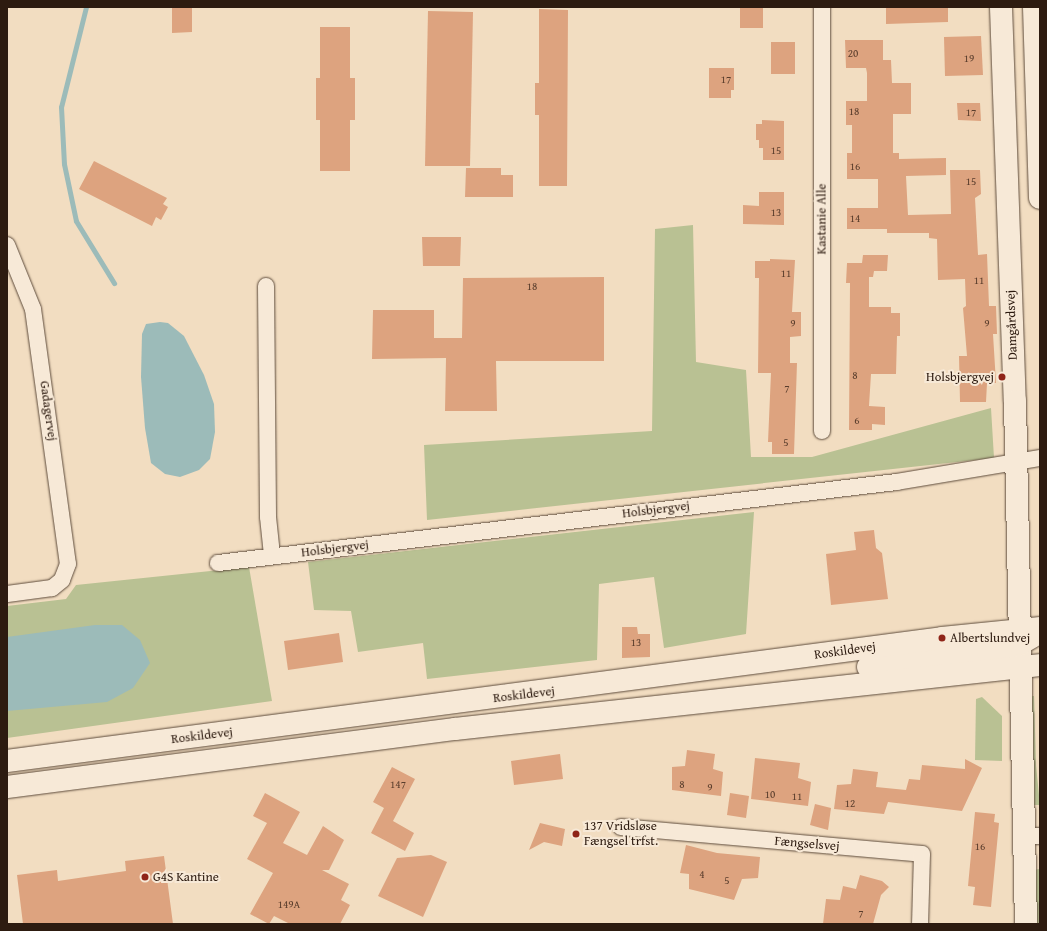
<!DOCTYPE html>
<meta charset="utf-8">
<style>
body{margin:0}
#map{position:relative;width:1047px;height:931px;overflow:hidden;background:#f2ddc1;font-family:"Gentium Book Plus",serif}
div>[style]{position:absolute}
.green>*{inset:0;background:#b9c193}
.water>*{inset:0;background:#9cbbb9}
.stream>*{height:5px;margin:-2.5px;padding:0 2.5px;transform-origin:2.5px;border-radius:2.5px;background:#9cbbb9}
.building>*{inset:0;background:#dda37f}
.roads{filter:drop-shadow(0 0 1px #5e4c3c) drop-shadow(0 0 1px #5e4c3c)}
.street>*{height:16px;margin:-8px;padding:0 8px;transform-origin:8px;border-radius:8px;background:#f7e9d7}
.secondary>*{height:22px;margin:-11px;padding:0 11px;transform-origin:11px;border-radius:11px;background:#f7e9d7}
.dots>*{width:11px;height:11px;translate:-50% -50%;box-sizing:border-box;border:2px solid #f7e9d7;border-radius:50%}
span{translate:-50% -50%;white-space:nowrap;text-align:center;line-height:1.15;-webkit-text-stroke:4px #f7e9d7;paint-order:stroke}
.number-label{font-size:11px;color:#593d2c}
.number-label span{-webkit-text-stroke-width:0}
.street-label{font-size:13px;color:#2d1b10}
.poi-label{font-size:13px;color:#2d1b10}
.right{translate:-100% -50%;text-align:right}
.left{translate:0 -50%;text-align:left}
.frame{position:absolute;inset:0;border:8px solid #2d1b10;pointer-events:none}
</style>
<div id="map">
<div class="green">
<div style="clip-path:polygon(693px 225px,696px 362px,746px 370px,751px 457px,812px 457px,991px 408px,994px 458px,427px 520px,424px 445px,652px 431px,655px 229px)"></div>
<div style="clip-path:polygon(754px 512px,746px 634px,664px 648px,654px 577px,599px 584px,597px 660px,427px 679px,423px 643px,358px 652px,351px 611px,314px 610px,308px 562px)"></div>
<div style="clip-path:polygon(249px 567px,272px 701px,7px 738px,7px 606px,66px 599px,76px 585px)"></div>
<div style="clip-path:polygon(1027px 696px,1034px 696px,1036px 765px,1040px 805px,1029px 805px)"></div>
<div style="clip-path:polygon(982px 697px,1002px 716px,1002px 761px,975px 760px,976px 699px)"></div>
<div style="clip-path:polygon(1040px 869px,1040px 924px,1034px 924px,1031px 870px)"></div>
</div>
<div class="water">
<div style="clip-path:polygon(160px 322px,168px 323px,184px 336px,204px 375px,214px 404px,215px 432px,210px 459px,199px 470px,180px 477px,165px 474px,151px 463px,145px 428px,141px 377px,142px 334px,146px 324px)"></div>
<div style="clip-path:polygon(95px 625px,122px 625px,140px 640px,150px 663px,133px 688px,107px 702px,7px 711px,7px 637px)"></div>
</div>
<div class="stream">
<div style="left:86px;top:7px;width:103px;rotate:104deg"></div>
<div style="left:61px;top:107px;width:57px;rotate:87deg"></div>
<div style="left:64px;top:164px;width:58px;rotate:78.1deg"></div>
<div style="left:76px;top:221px;width:73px;rotate:58.5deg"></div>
</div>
<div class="building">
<div style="clip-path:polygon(192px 7px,192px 32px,172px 33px,172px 8px)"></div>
<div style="clip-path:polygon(740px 7px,763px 7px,763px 28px,740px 28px)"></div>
<div style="clip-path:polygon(886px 7px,948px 7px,948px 22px,886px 24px)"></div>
<div style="clip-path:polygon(539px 9px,568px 10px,567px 186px,539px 186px,539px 115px,535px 115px,535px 83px,539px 83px)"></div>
<div style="clip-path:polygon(428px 11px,473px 12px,470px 166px,425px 166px)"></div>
<div style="clip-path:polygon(320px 27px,350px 27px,350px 78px,355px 78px,355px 120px,350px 120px,350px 171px,320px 171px,320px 120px,316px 120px,316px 78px,320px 78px)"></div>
<div style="clip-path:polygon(981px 36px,983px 75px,945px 76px,944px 37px)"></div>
<div style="clip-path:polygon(845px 40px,883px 40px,883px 60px,891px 60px,892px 83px,911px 83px,911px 114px,893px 114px,893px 153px,899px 153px,899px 159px,946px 158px,946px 175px,906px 176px,908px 215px,951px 214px,950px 170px,980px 170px,981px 194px,975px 198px,978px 255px,987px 254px,989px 306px,996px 306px,997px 334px,993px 334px,996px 383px,987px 383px,986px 402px,960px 402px,959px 356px,967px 356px,963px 308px,966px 306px,965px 279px,938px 280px,937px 239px,929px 238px,929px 233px,887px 233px,887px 229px,847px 229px,847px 208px,878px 208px,878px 179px,847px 179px,847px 153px,852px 153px,852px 125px,846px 125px,846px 101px,867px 101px,867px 73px,866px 68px,846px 68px)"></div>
<div style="clip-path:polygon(771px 42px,795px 42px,795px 74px,771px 74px)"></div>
<div style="clip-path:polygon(709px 68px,734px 68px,734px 90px,731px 90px,731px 98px,709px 98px)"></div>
<div style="clip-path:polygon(957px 103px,980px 103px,981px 121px,958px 120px)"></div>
<div style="clip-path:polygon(762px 120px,784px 121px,784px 160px,763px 160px,763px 148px,759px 148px,759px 140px,756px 140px,756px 124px,762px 124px)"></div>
<div style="clip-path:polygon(94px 161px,167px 198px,163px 204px,168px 207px,161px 220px,156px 217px,152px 226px,79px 189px)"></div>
<div style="clip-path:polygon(466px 168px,501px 168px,501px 175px,513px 175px,513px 197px,465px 197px)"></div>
<div style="clip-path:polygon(759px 192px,784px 192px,784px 225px,743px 224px,743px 205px,759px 206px)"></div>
<div style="clip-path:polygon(422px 237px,461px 237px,460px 266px,423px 266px)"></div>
<div style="clip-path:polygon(863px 255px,888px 255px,887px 271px,874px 271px,873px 277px,869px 277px,869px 307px,891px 307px,891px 313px,900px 313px,900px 336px,897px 336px,896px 374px,871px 374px,869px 406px,885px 407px,885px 425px,872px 424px,872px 430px,849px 430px,850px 283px,846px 283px,847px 263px,862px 263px)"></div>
<div style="clip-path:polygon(770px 259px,795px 260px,792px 312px,801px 312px,801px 336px,790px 337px,790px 363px,797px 363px,794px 454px,772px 454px,772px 442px,768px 442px,771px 373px,758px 373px,759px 278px,755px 278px,755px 261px,770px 261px)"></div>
<div style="clip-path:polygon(604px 277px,604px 361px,496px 361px,497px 411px,445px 411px,446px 358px,372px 359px,373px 310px,434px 310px,434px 338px,462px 338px,463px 278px)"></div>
<div style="clip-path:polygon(874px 530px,876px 548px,882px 553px,888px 599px,831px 605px,826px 554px,856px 550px,854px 532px)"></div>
<div style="clip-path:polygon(622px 627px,637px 627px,638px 634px,650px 634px,650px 657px,622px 658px)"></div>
<div style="clip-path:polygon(339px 633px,343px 662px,288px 670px,284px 641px)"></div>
<div style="clip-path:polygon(687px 750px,715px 754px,713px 769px,723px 772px,721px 796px,672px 790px,672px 767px,685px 766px)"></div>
<div style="clip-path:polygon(560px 754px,563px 779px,514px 785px,511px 761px)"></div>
<div style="clip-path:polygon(755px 758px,800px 763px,798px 778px,811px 782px,808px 806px,751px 799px)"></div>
<div style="clip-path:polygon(965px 759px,982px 768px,962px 811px,888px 802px,884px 814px,834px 809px,837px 785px,851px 784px,853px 769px,878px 772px,876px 787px,906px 790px,909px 779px,920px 780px,922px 765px,965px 769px)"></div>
<div style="clip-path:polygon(392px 767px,415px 779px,393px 821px,414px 833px,405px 851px,371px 833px,384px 808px,373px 802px)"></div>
<div style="clip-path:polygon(265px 793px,300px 812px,283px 843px,307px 855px,323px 826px,344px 840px,329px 870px,322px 870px,349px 884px,341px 900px,350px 905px,340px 924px,290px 924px,274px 916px,269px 924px,250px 914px,273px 873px,247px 859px,267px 823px,253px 816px)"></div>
<div style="clip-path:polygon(730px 793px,749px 796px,746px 818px,727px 815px)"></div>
<div style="clip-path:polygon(815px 804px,831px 808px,828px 830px,810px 825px)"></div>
<div style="clip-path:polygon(975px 812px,995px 814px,994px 822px,999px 823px,991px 907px,973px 905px,975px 887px,968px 886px)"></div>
<div style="clip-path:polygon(540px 823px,565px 829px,562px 846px,544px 842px,529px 850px)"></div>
<div style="clip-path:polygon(686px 845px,717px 853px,760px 857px,758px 878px,742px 879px,734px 900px,689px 889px,689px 874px,680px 873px)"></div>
<div style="clip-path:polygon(431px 855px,447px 862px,423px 917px,378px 896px,397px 858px)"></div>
<div style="clip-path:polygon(164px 856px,173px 924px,23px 924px,17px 875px,57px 870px,58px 881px,126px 871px,125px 861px)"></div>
<div style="clip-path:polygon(860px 875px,882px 881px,889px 887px,881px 895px,873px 924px,823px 924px,826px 899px,840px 900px,843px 886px,856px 889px)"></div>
</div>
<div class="roads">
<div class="street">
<div style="left:7px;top:245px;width:69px;rotate:67.9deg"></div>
<div style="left:33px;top:309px;width:257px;rotate:82.2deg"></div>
<div style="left:68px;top:564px;width:17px;rotate:111deg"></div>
<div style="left:62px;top:580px;width:13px;rotate:141deg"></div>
<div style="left:52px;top:588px;width:45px;rotate:172.4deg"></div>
<div style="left:266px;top:286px;width:231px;rotate:89.5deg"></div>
<div style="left:268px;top:517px;width:39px;rotate:84deg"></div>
<div style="left:822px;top:431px;width:424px;rotate:-90deg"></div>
<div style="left:218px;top:563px;width:683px;rotate:-6.81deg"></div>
<div style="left:896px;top:482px;width:146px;rotate:-9.5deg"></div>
<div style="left:621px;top:827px;width:302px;rotate:5.1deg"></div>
<div style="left:922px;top:854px;width:70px;rotate:91.6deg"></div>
<div style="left:1023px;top:836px;width:17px"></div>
</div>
<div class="secondary">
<div style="left:1001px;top:7px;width:394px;rotate:88deg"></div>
<div style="left:1015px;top:401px;width:523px;rotate:88.8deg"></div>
<div style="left:1034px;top:7px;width:191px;rotate:88.2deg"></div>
<div style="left:868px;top:667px;width:121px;rotate:-7.1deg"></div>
<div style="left:988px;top:652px;width:33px;rotate:-14deg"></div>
<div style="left:1020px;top:644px;width:14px;rotate:-30deg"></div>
<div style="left:7px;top:761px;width:943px;rotate:-7.49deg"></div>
<div style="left:942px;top:638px;width:99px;rotate:-5.8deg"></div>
<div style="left:7px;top:787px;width:452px;rotate:-7.4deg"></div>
<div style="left:455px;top:729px;width:588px;rotate:-6.24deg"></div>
</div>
</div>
<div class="dots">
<div style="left:1002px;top:377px;background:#8f2418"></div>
<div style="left:942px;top:638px;background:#8f2418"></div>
<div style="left:576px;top:834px;background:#8f2418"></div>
<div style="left:145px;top:877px;background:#8f2418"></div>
</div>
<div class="number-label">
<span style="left:853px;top:53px">20</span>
<span style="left:969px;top:58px">19</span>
<span style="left:726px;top:79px">17</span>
<span style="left:854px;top:111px">18</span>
<span style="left:971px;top:112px">17</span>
<span style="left:776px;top:150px">15</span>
<span style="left:855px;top:166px">16</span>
<span style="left:971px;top:181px">15</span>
<span style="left:776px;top:212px">13</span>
<span style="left:855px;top:218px">14</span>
<span style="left:786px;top:273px">11</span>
<span style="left:979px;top:280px">11</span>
<span style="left:532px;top:286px">18</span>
<span style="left:793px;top:323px">9</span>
<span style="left:987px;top:323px">9</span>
<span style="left:855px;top:375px">8</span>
<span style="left:787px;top:388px">7</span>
<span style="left:857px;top:420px">6</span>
<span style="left:786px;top:442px">5</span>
<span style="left:636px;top:642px">13</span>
<span style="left:398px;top:784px">147</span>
<span style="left:682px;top:784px">8</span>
<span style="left:710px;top:787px">9</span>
<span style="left:770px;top:794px">10</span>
<span style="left:797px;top:796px">11</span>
<span style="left:850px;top:803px">12</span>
<span style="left:980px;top:846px">16</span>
<span style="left:702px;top:874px">4</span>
<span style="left:727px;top:880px">5</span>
<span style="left:289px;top:904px">149A</span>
<span style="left:861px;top:913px">7</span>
</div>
<div class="street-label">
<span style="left:822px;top:219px;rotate:-90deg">Kastanie Alle</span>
<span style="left:1012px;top:325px;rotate:-92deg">Damgårdsvej</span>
<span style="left:48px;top:411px;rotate:82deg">Gadagervej</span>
<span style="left:656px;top:510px;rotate:-7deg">Holsbjergvej</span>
<span style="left:335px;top:549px;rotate:-7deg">Holsbjergvej</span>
<span style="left:845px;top:651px;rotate:-8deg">Roskildevej</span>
<span style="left:524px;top:695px;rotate:-7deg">Roskildevej</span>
<span style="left:202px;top:736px;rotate:-7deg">Roskildevej</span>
<span style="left:807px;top:844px;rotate:5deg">Fængselsvej</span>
</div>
<div class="poi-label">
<span class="right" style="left:994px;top:377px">Holsbjergvej</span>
<span class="left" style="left:950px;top:638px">Albertslundvej</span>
<span class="left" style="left:584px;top:834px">137 Vridsløse<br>Fængsel trfst.</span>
<span class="left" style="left:153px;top:877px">G4S Kantine</span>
</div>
<div class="frame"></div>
</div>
